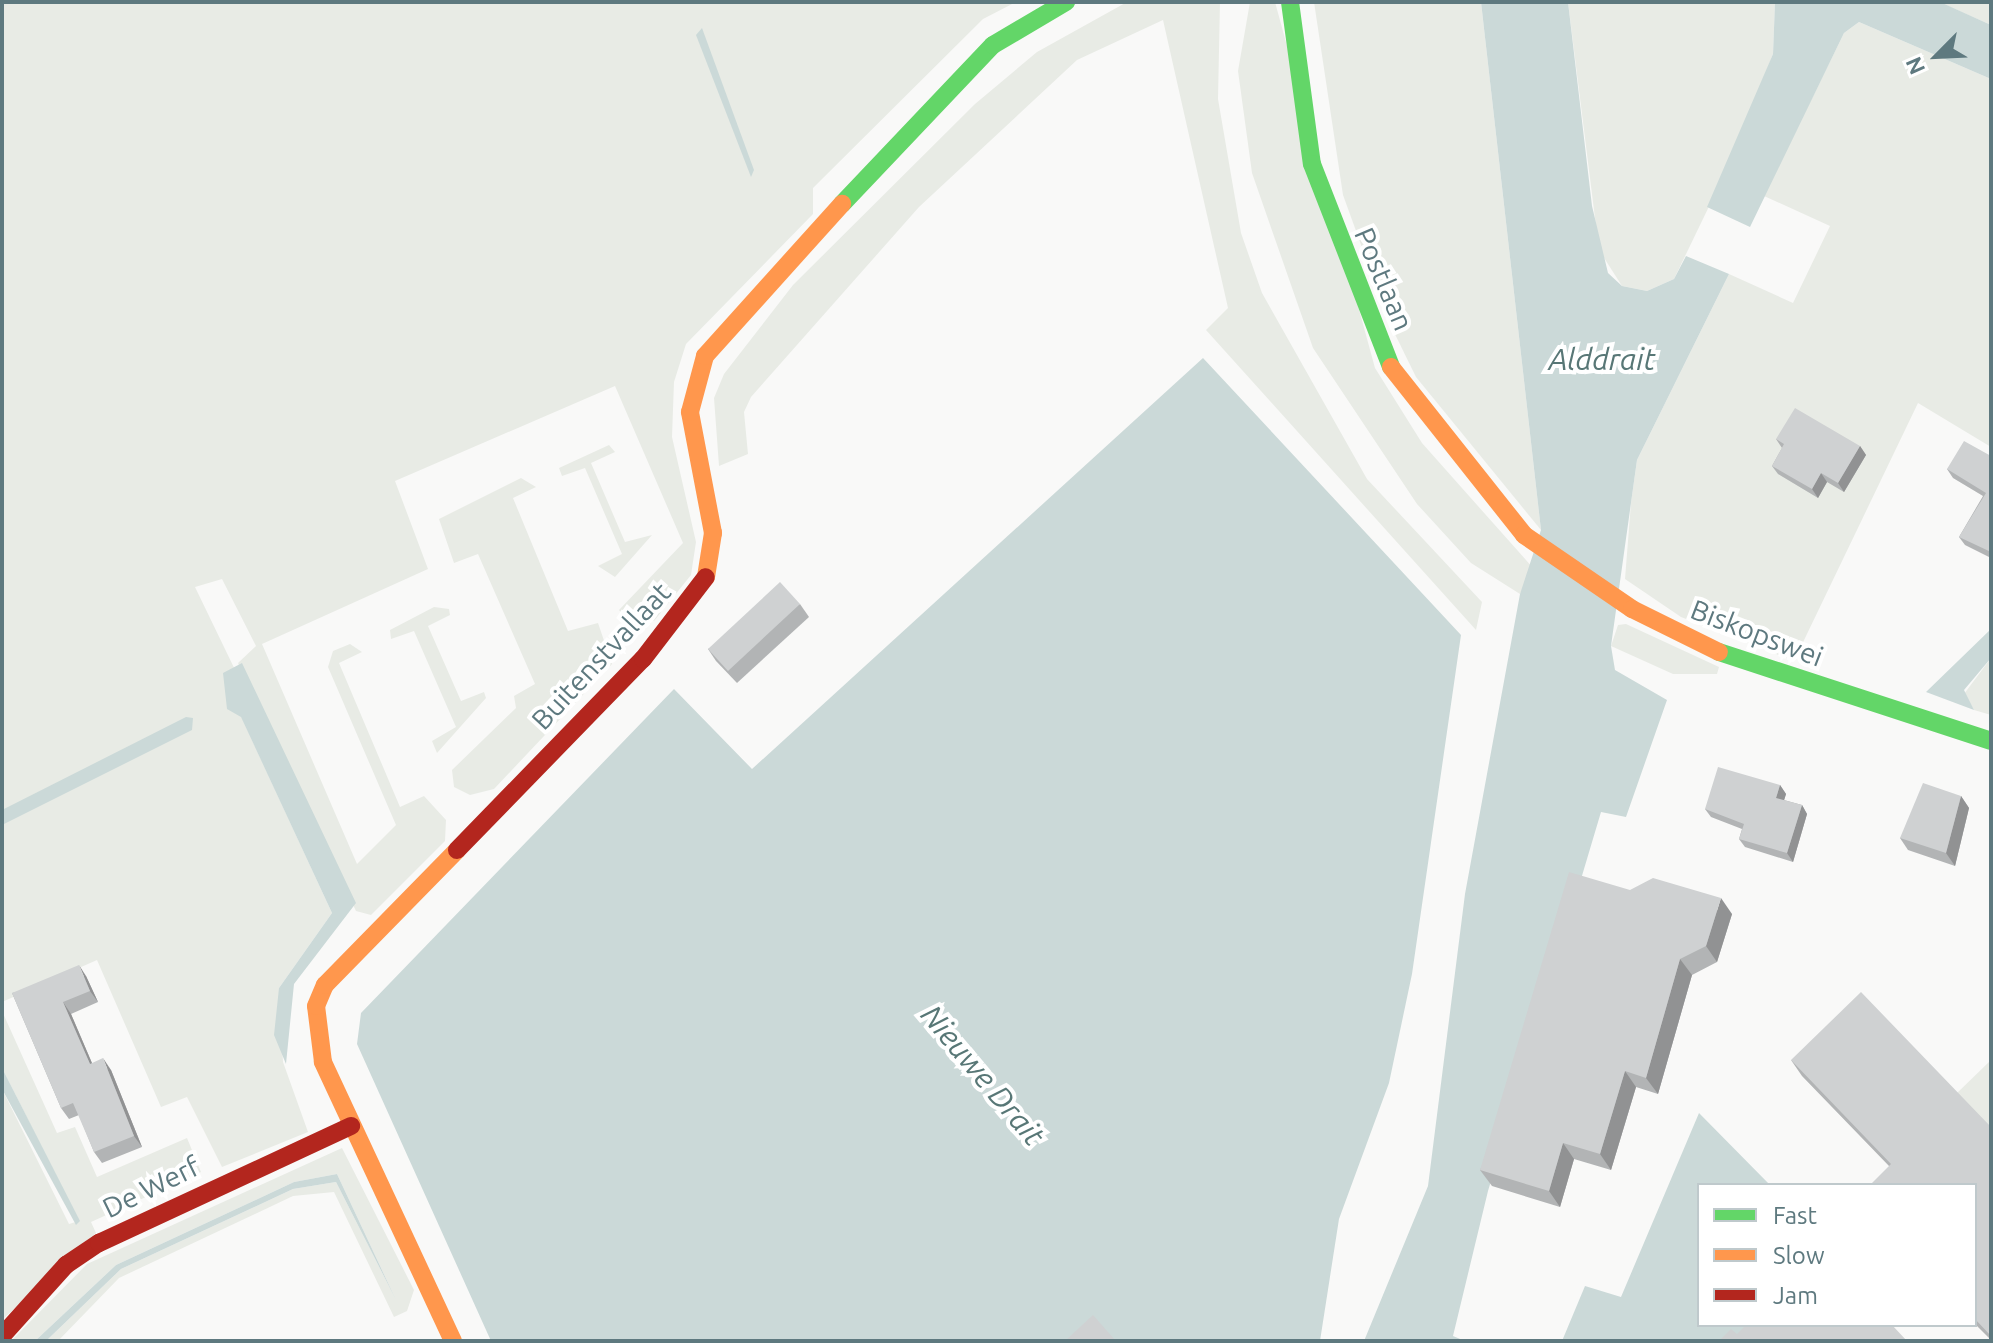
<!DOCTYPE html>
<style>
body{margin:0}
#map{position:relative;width:1993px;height:1343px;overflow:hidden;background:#f9f9f8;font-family:Ubuntu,sans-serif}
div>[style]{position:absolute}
.green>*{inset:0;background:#e8ebe5}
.water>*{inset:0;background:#cbd9d8}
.fast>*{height:18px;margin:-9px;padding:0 9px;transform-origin:9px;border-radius:9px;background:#63d668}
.slow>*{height:18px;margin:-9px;padding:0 9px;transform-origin:9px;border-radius:9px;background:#ff974d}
.jam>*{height:18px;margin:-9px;padding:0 9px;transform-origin:9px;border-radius:9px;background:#b3261e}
.wall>*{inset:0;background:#b2b4b5}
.shaded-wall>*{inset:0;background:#919293}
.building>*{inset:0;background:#cfd1d2}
span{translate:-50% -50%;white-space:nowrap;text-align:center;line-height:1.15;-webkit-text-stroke:8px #fff;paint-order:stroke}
.street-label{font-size:28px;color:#5e797f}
.water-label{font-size:30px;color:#587776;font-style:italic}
.frame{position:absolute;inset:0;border:4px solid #5e797f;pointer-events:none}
.legend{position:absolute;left:1697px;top:1183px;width:280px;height:144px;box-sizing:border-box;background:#fff;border:2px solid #bfc9cc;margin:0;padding:10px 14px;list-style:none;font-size:24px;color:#5e797f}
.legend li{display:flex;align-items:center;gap:16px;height:40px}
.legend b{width:40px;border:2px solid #bfc9cc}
.north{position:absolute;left:1897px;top:16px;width:80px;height:80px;-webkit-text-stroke:6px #fff;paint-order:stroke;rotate:246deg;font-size:22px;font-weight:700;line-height:32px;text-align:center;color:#5e797f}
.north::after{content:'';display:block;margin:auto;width:28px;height:36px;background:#5e797f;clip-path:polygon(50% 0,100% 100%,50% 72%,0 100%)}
</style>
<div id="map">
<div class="green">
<div style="clip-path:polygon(2px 2px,1016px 2px,983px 19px,813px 188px,813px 214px,686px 344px,674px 382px,672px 437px,696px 542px,691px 575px,654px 621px,630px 623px,619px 610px,683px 543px,615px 386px,395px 481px,428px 569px,262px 644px,357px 864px,396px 825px,328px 667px,333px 651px,350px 644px,362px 652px,339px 663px,400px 807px,424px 796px,446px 820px,445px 841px,371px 915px,356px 911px,238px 663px,256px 646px,222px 579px,195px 587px,253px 707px,241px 716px,332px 913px,279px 988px,283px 1062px,308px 1132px,222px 1167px,187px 1097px,161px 1107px,97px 960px,2px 1002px)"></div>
<div style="clip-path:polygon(1127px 2px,1220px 2px,1218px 99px,1241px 233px,1262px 293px,1367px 479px,1482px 602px,1476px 630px,1206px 330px,1228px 308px,1163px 20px,1077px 60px,919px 207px,751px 397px,744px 412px,748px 454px,719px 466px,714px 398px,724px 374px,793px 285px,975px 104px,1037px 52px)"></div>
<div style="clip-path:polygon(1250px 2px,1275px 2px,1375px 368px,1422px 443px,1533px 568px,1520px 594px,1471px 563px,1417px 504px,1313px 348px,1252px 173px,1238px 71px)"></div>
<div style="clip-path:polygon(1314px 2px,1481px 2px,1541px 530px,1416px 377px,1389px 322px,1343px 195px)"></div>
<div style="clip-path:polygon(1568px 2px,1775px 2px,1773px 54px,1729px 165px,1674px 279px,1647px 291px,1622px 286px,1599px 250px)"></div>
<div style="clip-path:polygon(1939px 2px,1991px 2px,1991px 25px)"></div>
<div style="clip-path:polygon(1859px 22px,1991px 79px,1991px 447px,1918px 403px,1794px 661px,1681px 617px,1625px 579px,1631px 503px,1637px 460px,1729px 274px,1793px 303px,1830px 226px,1764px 196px,1844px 33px)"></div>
<div style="clip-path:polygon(609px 445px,615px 452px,591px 463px,625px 542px,652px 535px,615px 577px,598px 566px,622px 554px,585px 468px,562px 476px,559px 468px)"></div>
<div style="clip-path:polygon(521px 478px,536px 487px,513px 498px,568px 631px,598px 623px,612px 664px,494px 789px,470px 795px,454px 787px,452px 770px,516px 708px,514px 696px,535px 684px,478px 554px,454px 563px,439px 519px)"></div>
<div style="clip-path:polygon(434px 607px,449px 609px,450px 615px,428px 626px,461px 701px,484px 692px,486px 698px,437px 753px,432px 741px,456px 727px,414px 631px,391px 639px,390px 630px)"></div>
<div style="clip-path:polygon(1626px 624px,1719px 667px,1717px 674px,1673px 674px,1611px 646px,1618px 625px)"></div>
<div style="clip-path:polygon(1991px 658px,1991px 715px,1974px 710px,1964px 694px)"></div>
<div style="clip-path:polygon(2px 1011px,57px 1133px,75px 1127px,97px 1177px,187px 1138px,201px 1172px,91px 1222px,96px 1233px,2px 1320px,2px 1089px,69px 1224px,79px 1221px,2px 1068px)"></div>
<div style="clip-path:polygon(1991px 1060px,1991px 1132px,1955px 1095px)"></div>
<div style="clip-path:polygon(342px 1148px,414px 1290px,407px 1311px,394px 1317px,334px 1192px,293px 1196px,119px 1278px,58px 1341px,46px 1341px,121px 1269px,293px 1189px,336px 1182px,396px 1300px,337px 1174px,294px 1182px,116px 1265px,35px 1341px,11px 1341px,87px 1264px)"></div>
</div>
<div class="water">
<div style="clip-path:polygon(1481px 2px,1568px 2px,1592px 206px,1608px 273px,1622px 286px,1647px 291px,1674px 279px,1686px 256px,1729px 274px,1637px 460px,1611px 646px,1615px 670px,1667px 700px,1626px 817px,1601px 812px,1488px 1191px,1453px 1336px,1465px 1341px,1364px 1341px,1428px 1186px,1465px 894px,1520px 594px,1541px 530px)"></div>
<div style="clip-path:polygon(1775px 2px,1940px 2px,1991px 25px,1991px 79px,1859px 22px,1844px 33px,1750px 227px,1707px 207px,1773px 54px)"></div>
<div style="clip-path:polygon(702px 28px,754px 170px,751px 177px,696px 35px)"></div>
<div style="clip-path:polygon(1203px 358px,1461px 635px,1412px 974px,1389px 1083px,1339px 1219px,1320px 1341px,491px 1341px,357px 1044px,361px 1013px,674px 689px,752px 769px)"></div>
<div style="clip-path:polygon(1991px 629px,1991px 658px,1964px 690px,1974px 710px,1926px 692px)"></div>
<div style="clip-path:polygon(242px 663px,356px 903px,294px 984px,286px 1064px,274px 1035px,279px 988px,332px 913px,241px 717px,227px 709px,223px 673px)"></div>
<div style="clip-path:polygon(186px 717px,193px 718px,192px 730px,2px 825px,2px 810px)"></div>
<div style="clip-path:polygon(2px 1068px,80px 1221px,76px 1225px,2px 1089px)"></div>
<div style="clip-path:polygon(1699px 1113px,1770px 1185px,1699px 1185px,1699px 1325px,1774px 1325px,1757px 1341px,1562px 1341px,1585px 1286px,1621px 1297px)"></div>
<div style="clip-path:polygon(337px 1174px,396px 1300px,336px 1182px,293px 1189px,121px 1269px,46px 1341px,35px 1341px,116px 1265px,294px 1182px)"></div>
</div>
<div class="fast">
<div style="left:1290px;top:2px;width:163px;rotate:82.3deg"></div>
<div style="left:1312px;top:164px;width:218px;rotate:68.7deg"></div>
<div style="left:842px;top:204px;width:219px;rotate:-46.5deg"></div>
<div style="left:993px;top:45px;width:85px;rotate:-30.5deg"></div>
<div style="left:1719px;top:652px;width:286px;rotate:18.1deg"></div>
</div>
<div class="slow">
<div style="left:1391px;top:367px;width:214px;rotate:51.6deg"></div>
<div style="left:1524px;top:535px;width:131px;rotate:34.4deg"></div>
<div style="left:1632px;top:609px;width:97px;rotate:26.3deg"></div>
<div style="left:706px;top:577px;width:45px;rotate:-81deg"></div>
<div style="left:713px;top:533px;width:123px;rotate:-100.8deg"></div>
<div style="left:690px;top:412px;width:58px;rotate:-75deg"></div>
<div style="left:705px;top:356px;width:205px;rotate:-48deg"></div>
<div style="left:453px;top:1341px;width:308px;rotate:-115deg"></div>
<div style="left:323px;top:1062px;width:56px;rotate:-97.1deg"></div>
<div style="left:316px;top:1006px;width:23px;rotate:-67deg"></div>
<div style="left:325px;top:985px;width:189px;rotate:-45.6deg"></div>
</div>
<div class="jam">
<div style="left:457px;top:850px;width:267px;rotate:-45.8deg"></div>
<div style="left:643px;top:659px;width:103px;rotate:-52.5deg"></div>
<div style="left:2px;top:1336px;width:96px;rotate:-48deg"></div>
<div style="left:66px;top:1265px;width:40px;rotate:-34deg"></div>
<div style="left:99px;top:1243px;width:278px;rotate:-24.9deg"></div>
</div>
<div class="wall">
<div style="clip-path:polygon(1776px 439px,1860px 446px,1866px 455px,1844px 492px,1827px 482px,1818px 498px,1778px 474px,1772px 466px,1782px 448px)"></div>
<div style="clip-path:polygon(1991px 456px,1991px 558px,1965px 545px,1959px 537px,1983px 496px,1953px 478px,1947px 469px)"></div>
<div style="clip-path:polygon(800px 604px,809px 617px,737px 683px,716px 661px,708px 649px)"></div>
<div style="clip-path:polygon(1780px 785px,1786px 794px,1784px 800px,1802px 805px,1807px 814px,1793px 862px,1745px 847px,1739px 839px,1742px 829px,1711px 817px,1705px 809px)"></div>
<div style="clip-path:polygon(1961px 796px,1969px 808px,1955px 866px,1908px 850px,1900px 838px)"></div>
<div style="clip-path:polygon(1630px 890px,1732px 914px,1717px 962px,1692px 975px,1658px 1094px,1636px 1087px,1611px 1170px,1574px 1159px,1560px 1207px,1492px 1186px,1480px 1170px)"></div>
<div style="clip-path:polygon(86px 976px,98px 1002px,71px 1014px,92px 1063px,111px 1070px,142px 1147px,102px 1163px,94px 1152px,79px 1115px,69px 1119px,61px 1108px,12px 993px)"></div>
<div style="clip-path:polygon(1791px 1060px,1991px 1127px,1991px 1340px,1975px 1324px,1975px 1185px,1889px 1166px,1802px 1076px)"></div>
</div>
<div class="shaded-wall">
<div style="clip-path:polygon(1860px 446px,1866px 455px,1844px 492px,1838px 483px)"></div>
<div style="clip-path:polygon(1821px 473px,1827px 482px,1818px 498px,1812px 489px)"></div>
<div style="clip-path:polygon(1780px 785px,1786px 794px,1782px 807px,1776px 798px)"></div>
<div style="clip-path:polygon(1961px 796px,1969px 808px,1955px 866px,1946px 853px)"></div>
<div style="clip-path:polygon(1802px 805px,1807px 814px,1793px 862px,1787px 853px)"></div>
<div style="clip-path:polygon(1721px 898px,1732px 914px,1717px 962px,1706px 946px)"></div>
<div style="clip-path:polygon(1680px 959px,1692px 975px,1658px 1094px,1646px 1078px)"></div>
<div style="clip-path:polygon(79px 965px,86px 976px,98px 1002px,90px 991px)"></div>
<div style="clip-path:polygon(63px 1002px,71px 1014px,97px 1075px,90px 1064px)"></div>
<div style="clip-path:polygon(103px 1058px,111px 1070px,142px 1147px,134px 1136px)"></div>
<div style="clip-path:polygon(1625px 1071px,1636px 1087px,1611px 1170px,1600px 1154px)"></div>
<div style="clip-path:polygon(1563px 1143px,1574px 1159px,1560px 1207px,1549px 1191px)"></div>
</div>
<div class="building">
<div style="clip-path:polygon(1795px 408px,1860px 446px,1838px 483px,1821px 473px,1812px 489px,1772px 466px,1784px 444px,1776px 439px)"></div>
<div style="clip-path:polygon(1964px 441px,1991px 456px,1991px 552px,1959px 537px,1986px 493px,1947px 469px)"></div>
<div style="clip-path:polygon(780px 582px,800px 604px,728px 671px,708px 649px)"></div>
<div style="clip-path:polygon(1718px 767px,1780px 785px,1776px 798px,1802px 805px,1787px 853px,1739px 839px,1744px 824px,1705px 809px)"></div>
<div style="clip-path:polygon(1923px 783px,1961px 796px,1946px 853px,1900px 838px)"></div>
<div style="clip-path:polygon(1569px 872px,1630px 890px,1653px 878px,1721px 898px,1706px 946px,1680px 959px,1646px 1078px,1625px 1071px,1600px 1154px,1563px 1143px,1549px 1191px,1480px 1170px)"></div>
<div style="clip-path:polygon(79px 965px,90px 991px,63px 1002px,90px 1064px,103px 1058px,134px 1136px,94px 1152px,73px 1103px,61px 1108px,12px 993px)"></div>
<div style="clip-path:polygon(1861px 992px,1991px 1127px,1991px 1336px,1975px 1319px,1975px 1185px,1870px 1185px,1891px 1164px,1791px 1060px)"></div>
<div style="clip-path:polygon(1093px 1315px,1116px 1341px,1065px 1341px)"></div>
<div style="clip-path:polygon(1746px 1325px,1892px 1325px,1907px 1341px,1719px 1341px,1731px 1329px,1737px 1334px)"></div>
</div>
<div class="street-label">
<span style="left:1384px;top:279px;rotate:67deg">Postlaan</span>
<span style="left:1757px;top:633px;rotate:21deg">Biskopswei</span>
<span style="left:601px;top:656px;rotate:-47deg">Buitenstvallaat</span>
<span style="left:151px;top:1187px;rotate:-26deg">De Werf</span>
</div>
<div class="water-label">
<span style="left:1602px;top:359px">Alddrait</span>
<span style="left:983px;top:1075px;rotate:50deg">Nieuwe Drait</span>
</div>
<div class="frame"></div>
<ul class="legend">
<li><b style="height:10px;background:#63d668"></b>Fast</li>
<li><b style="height:10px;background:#ff974d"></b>Slow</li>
<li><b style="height:10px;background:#b3261e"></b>Jam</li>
</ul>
<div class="north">N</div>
</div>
